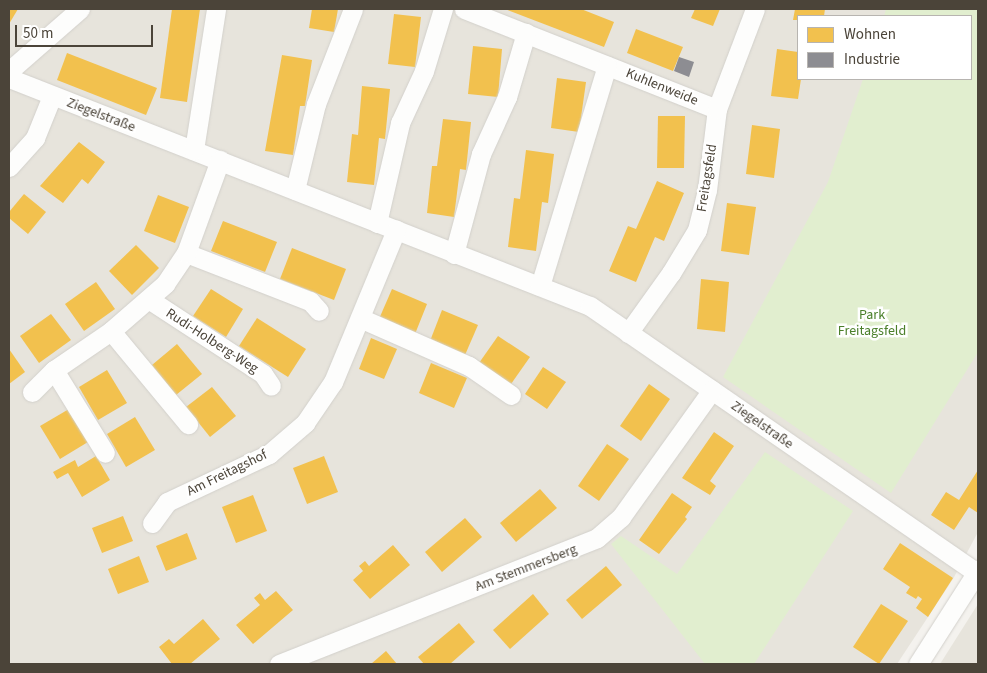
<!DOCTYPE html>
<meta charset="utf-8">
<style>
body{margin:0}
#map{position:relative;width:987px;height:673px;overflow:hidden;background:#f4f2ee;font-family:"Source Sans 3",sans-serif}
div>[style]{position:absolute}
.residential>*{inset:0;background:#e7e4dc}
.green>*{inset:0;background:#e1eecf}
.homes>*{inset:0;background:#f2c14e}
.industry>*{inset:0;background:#8d8d92}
.roads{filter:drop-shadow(0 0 1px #d2d0cb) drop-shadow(0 0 1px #d2d0cb)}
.minor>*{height:19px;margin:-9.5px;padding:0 9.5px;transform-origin:9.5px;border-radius:9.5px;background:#fdfdfc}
span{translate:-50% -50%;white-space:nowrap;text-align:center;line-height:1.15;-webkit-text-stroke:5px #fff;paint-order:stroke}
.street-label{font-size:14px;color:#4b4439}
.park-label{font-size:14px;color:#4a7f2a}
.frame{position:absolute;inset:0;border:10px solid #4b4439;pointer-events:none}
.legend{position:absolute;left:797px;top:15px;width:175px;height:65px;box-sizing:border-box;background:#fff;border:1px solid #b7b4b0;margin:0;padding:6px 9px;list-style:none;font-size:15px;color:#4b4439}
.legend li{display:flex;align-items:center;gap:10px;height:25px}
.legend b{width:25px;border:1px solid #b7b4b0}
.scale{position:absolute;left:15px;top:25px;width:138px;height:22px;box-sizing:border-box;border:2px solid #4b4439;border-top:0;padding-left:6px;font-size:15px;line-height:18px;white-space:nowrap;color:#4b4439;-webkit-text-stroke:4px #fff;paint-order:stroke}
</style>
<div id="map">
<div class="residential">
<div style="clip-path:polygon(evenodd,9px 9px,978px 9px,978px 532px,953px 579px,897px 664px,9px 664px,9px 9px,798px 16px,971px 16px,971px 79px,798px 79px,798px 16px)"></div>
<div style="clip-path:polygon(978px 604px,978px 664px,940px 664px)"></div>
</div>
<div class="green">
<div style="clip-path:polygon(886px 9px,978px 9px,978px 352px,891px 493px,723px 377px,828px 182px,863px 79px,971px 79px,971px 16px,884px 16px)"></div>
<div style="clip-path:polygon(765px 452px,853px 511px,754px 664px,705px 664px,611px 544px,621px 536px,677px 574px)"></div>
</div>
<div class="homes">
<div style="clip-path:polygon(9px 9px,18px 9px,9px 24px)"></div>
<div style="clip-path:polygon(172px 9px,200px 9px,187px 102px,160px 98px)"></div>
<div style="clip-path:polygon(312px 9px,338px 9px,334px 32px,309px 28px)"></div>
<div style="clip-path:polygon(505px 9px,581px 9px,614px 22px,604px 47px)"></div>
<div style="clip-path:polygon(695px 9px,720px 9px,713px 26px,691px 18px)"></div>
<div style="clip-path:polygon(795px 9px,825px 9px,824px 16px,798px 16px,798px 20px,793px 20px)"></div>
<div style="clip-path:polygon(394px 14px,421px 17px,415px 67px,388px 64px)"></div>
<div style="clip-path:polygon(636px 29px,683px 47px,673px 71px,627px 53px)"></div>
<div style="clip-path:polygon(473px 46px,502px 49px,498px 97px,468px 94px)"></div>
<div style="clip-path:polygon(777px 49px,798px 52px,798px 79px,801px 79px,798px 99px,771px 96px)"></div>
<div style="clip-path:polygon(67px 53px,157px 88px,146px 115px,57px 80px)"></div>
<div style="clip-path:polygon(282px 55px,312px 60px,305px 106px,300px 106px,293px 155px,265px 151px)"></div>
<div style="clip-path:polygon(557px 78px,586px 82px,579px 132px,551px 128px)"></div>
<div style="clip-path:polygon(362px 86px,390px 89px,385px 139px,379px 138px,374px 185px,347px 182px,352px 134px,358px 135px)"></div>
<div style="clip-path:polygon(658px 116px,685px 116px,684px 168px,657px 168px)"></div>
<div style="clip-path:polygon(443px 119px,471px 122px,466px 170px,460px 169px,454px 217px,427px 213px,432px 166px,437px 166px)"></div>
<div style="clip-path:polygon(752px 125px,780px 129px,774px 178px,746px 174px)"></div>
<div style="clip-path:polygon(79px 142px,105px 162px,88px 184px,82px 179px,63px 203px,40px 186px)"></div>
<div style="clip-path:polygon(526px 150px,554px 154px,548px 203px,542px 202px,536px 251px,508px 247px,514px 198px,520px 199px)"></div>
<div style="clip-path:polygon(657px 181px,684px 193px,664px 241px,655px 237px,636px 282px,609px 271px,628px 226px,636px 229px)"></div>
<div style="clip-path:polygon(24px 194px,46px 212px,28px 234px,9px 218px,9px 212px)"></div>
<div style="clip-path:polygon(158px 195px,189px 207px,175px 243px,144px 231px)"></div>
<div style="clip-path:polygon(727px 203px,756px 207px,749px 255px,721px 251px)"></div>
<div style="clip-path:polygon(223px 221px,277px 242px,265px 272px,211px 251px)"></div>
<div style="clip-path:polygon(136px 245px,159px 268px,132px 295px,109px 271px)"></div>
<div style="clip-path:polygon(292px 248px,346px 269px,334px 300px,280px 279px)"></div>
<div style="clip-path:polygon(701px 279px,729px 282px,725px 332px,697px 329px)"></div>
<div style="clip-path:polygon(96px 282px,115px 309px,84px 331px,65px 304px)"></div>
<div style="clip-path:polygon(211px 289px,243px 309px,226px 337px,193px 316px)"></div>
<div style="clip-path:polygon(392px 289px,427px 304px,415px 334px,379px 319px)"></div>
<div style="clip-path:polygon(442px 310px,478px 325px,465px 355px,430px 341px)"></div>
<div style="clip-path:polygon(51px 314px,71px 340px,39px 363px,20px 336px)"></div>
<div style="clip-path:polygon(257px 318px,306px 349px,288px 377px,239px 346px)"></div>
<div style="clip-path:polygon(498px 336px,530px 357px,511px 384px,479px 363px)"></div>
<div style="clip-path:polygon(371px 338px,397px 349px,384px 379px,359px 369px)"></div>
<div style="clip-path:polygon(177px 344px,202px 374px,176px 395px,152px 365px)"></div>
<div style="clip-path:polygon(9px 349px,25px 372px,9px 384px)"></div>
<div style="clip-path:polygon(431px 363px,467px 378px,454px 408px,419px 393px)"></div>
<div style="clip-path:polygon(543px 367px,566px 382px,547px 409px,525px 394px)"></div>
<div style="clip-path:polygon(107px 370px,127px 403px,98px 420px,79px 387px)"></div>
<div style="clip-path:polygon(649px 384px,670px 399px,641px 441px,620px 426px)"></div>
<div style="clip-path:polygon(212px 387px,236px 416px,210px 437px,186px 407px)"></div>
<div style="clip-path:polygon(69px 409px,88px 442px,60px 459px,40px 426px)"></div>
<div style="clip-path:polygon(135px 417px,155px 450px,126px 467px,107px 434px)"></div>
<div style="clip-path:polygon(714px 432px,734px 446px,710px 481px,716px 486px,710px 495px,682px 478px)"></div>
<div style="clip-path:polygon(607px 444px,629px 459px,599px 501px,578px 486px)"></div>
<div style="clip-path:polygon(96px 456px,110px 480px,82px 497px,68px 473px,57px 479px,53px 472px,75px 460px,78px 467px)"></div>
<div style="clip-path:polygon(324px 456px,338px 492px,307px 504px,293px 468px)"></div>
<div style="clip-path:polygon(978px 470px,978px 513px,969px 507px,954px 530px,931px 515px,946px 492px,959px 500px)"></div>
<div style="clip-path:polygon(540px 489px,557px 508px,516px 542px,500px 523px)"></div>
<div style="clip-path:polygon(672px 493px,692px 507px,685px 517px,687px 519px,659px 554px,639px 540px)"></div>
<div style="clip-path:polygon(253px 495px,267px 531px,236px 543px,222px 507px)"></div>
<div style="clip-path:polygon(123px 516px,133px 541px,102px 553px,92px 528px)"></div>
<div style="clip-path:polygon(465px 518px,482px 537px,442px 572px,425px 552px)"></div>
<div style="clip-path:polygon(187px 533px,197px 559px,166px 571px,156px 546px)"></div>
<div style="clip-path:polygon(900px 543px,953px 578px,928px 617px,916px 608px,922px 599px,918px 596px,916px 599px,906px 593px,910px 587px,883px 569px)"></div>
<div style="clip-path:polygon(393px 545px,410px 565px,370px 599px,353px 580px,363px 571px,359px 566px,365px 561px,369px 566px)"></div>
<div style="clip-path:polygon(139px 556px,149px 582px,118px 594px,108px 569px)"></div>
<div style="clip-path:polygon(606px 566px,622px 585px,582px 619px,566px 600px)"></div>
<div style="clip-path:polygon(276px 591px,293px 610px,253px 644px,236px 625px,260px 605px,254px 598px,260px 593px,265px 600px)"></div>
<div style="clip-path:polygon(533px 594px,549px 614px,510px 649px,493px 630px)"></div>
<div style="clip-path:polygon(881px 604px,908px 621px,879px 664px,853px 647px)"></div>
<div style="clip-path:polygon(203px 619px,220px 639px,190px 664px,172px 664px,159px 647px,169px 639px,174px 644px)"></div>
<div style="clip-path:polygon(459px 623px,475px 642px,450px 664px,424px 664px,418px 657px)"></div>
<div style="clip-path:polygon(386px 651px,397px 664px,371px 664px)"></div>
</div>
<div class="industry">
<div style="clip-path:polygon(679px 57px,694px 62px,689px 77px,674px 71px)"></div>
</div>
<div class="roads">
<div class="minor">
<div style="left:464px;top:9px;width:272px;rotate:21.6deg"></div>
<div style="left:9px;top:71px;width:94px;rotate:-41.1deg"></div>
<div style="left:9px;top:78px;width:624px;rotate:21.43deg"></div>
<div style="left:590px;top:306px;width:472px;rotate:34.6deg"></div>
<div style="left:194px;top:150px;width:143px;rotate:-81.1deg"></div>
<div style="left:9px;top:167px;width:39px;rotate:-48deg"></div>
<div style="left:35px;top:138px;width:45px;rotate:-68deg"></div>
<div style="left:295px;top:190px;width:89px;rotate:-76.3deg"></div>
<div style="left:316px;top:104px;width:102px;rotate:-68.7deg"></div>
<div style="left:377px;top:223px;width:103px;rotate:-77deg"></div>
<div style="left:400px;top:123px;width:57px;rotate:-65.2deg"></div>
<div style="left:424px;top:71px;width:65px;rotate:-73deg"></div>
<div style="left:186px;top:253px;width:133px;rotate:21.2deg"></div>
<div style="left:310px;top:301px;width:13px;rotate:48deg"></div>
<div style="left:454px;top:254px;width:104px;rotate:-74.9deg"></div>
<div style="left:481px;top:154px;width:63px;rotate:-65.5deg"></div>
<div style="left:507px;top:97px;width:67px;rotate:-73.5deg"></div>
<div style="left:540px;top:286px;width:230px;rotate:-73.1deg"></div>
<div style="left:150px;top:300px;width:135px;rotate:33.2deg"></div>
<div style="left:263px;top:374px;width:14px;rotate:56deg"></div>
<div style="left:360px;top:318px;width:119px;rotate:23.8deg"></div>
<div style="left:469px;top:366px;width:51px;rotate:34.6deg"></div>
<div style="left:111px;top:331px;width:121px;rotate:50.4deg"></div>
<div style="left:628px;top:333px;width:74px;rotate:-54.4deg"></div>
<div style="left:671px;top:273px;width:50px;rotate:-58.8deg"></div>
<div style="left:697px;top:230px;width:41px;rotate:-76deg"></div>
<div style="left:707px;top:190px;width:82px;rotate:-83deg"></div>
<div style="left:717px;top:109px;width:107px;rotate:-69.2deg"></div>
<div style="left:54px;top:370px;width:97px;rotate:58.4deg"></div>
<div style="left:32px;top:392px;width:31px;rotate:-45deg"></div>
<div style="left:54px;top:370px;width:69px;rotate:-34.4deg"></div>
<div style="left:111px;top:331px;width:72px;rotate:-41deg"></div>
<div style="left:165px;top:284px;width:37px;rotate:-56deg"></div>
<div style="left:186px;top:253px;width:99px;rotate:-69.9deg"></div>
<div style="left:152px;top:523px;width:26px;rotate:-54deg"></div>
<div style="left:167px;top:502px;width:113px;rotate:-25.2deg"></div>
<div style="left:269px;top:454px;width:48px;rotate:-40.7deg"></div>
<div style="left:305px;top:423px;width:50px;rotate:-55.7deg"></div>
<div style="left:333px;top:382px;width:165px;rotate:-67.5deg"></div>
<div style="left:279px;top:664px;width:342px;rotate:-21.6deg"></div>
<div style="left:597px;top:538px;width:32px;rotate:-41deg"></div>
<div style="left:621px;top:517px;width:156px;rotate:-54.4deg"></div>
<div style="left:918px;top:664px;width:112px;rotate:-57.4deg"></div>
</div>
</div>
<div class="street-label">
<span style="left:662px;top:87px;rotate:22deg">Kuhlenweide</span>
<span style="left:101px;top:115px;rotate:21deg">Ziegelstraße</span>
<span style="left:707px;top:178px;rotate:-81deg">Freitagsfeld</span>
<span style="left:212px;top:341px;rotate:33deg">Rudi-Holberg-Weg</span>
<span style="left:762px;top:425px;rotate:35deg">Ziegelstraße</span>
<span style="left:227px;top:473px;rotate:-26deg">Am Freitagshof</span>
<span style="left:526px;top:568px;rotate:-21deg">Am Stemmersberg</span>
</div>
<div class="park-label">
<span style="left:872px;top:323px">Park<br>Freitagsfeld</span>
</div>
<div class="frame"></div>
<ul class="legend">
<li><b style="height:14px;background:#f2c14e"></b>Wohnen</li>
<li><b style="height:14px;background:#8d8d92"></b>Industrie</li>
</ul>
<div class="scale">50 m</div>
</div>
